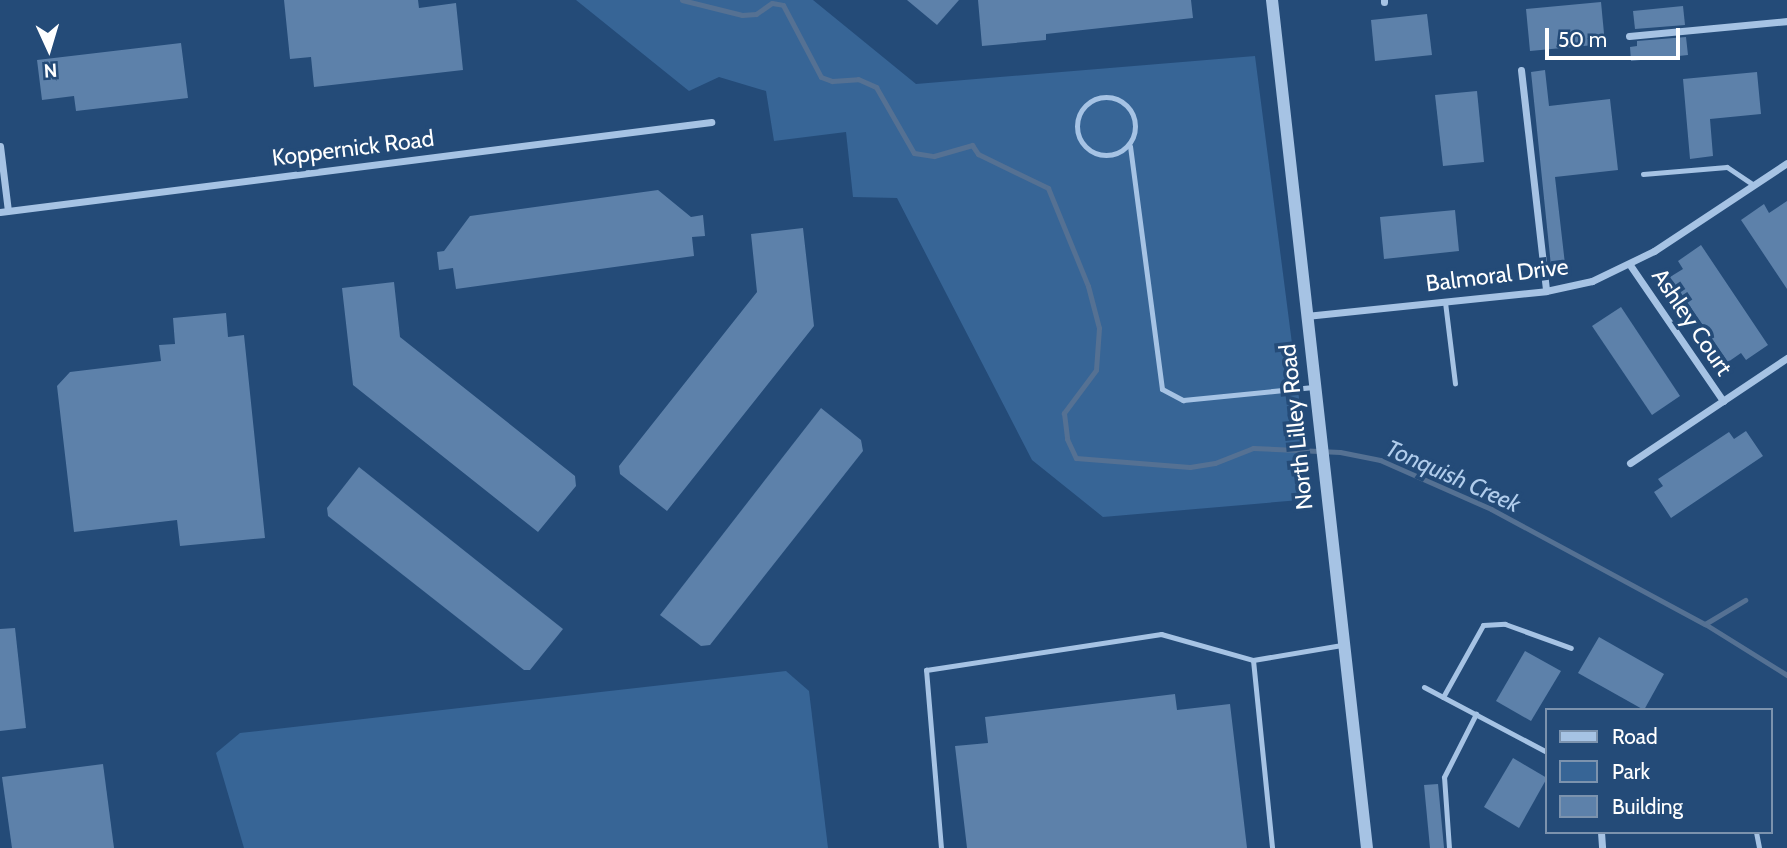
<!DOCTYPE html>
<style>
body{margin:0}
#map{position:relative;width:1787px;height:848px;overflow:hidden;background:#244b78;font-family:Cabin,sans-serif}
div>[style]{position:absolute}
.green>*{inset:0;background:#376596}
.stream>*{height:5px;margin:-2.5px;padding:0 2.5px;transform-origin:2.5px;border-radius:2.5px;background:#557193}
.building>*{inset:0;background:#5d81aa}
.service>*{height:5px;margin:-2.5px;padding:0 2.5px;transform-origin:2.5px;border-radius:2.5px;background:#a6c3e4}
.service>.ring{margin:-2.5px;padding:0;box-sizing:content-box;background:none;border:5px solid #a6c3e4;border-radius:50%}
.minor>*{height:7px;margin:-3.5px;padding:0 3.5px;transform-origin:3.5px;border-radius:3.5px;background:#a6c3e4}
.tertiary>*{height:12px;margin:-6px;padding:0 6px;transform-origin:6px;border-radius:6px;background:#a6c3e4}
span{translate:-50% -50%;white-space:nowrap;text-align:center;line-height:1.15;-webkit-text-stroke:7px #244b78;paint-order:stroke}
.street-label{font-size:23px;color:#fff}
.water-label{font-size:24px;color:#b1cdec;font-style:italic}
.legend{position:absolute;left:1545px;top:708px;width:228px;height:126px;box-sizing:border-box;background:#244b78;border:2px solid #7c93ae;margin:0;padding:9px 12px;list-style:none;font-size:21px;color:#fff}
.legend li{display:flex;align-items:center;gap:14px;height:35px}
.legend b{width:35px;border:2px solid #7c93ae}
.north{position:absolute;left:14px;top:14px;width:70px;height:70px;-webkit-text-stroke:5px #244b78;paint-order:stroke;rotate:176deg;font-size:19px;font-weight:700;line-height:28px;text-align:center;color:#fff}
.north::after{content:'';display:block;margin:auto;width:24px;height:32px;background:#fff;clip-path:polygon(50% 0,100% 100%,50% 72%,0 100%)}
.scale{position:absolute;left:1545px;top:28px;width:135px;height:32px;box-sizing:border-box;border:4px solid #fff;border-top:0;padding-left:9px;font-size:21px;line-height:24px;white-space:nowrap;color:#fff;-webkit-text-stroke:5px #244b78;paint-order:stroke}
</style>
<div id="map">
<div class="green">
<div style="clip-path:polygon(576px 0,813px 0,916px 84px,1255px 56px,1312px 499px,1103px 517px,1032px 460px,897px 198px,853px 197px,846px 132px,774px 141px,766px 91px,719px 77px,689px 91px)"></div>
<div style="clip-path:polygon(786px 671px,809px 691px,828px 848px,244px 848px,216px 753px,240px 733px)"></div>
</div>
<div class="stream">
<div style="left:682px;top:0;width:62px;rotate:14deg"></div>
<div style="left:742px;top:15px;width:14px;rotate:-4deg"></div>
<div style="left:756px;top:14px;width:19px;rotate:-35deg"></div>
<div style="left:772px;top:3px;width:11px;rotate:10deg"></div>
<div style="left:783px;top:5px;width:81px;rotate:62.2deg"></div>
<div style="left:821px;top:77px;width:12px;rotate:20deg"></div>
<div style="left:832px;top:81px;width:26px;rotate:-4deg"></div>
<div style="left:858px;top:79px;width:20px;rotate:24deg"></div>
<div style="left:876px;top:87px;width:76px;rotate:60.1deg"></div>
<div style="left:914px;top:153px;width:20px;rotate:9deg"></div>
<div style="left:934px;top:156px;width:40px;rotate:-16deg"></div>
<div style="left:972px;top:145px;width:11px;rotate:56deg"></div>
<div style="left:978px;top:154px;width:78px;rotate:25.9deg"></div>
<div style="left:1048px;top:188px;width:106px;rotate:67.8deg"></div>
<div style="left:1088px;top:286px;width:43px;rotate:75.3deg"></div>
<div style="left:1099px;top:328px;width:42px;rotate:94.1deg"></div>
<div style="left:1096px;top:370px;width:54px;rotate:126.7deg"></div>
<div style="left:1064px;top:413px;width:26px;rotate:83deg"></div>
<div style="left:1067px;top:439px;width:21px;rotate:65deg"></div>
<div style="left:1076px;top:458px;width:114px;rotate:4.5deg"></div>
<div style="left:1190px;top:467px;width:25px;rotate:-9deg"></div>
<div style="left:1215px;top:463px;width:41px;rotate:-21.5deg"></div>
<div style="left:1253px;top:448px;width:87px;rotate:2.6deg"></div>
<div style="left:1340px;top:452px;width:41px;rotate:11.3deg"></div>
<div style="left:1380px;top:460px;width:121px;rotate:23.8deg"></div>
<div style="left:1491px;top:509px;width:243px;rotate:28.3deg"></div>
<div style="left:1705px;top:624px;width:97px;rotate:31.9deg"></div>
<div style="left:1705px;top:624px;width:47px;rotate:-31deg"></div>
</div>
<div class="building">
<div style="clip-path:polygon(284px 0,418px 0,419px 8px,456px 3px,463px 70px,314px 87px,311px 57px,290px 59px)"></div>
<div style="clip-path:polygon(907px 0,959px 0,937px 25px)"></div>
<div style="clip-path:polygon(978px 0,1191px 0,1193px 18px,1046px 34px,1046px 40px,982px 46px)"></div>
<div style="clip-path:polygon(1601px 2px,1605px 44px,1530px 51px,1526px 9px)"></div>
<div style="clip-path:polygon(1683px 6px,1685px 25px,1635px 29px,1633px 11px)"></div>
<div style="clip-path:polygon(1427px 14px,1432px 55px,1375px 61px,1371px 20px)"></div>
<div style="clip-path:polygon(1686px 37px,1688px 55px,1631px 61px,1630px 47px,1637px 46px,1637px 41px)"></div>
<div style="clip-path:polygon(181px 43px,188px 98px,76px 111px,74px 96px,42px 100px,37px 60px)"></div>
<div style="clip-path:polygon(1545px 70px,1549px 106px,1610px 99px,1618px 170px,1555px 177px,1565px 264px,1551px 266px,1531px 72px)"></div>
<div style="clip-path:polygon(1757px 72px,1761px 114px,1710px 119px,1713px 156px,1690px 159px,1683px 79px)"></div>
<div style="clip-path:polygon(1477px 91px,1484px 162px,1443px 166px,1435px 95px)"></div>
<div style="clip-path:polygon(658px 190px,691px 217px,703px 215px,705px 236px,692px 237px,694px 256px,456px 289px,453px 268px,439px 270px,437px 252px,444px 251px,470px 216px)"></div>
<div style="clip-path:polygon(1787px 201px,1787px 289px,1741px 220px,1764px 204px,1769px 213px)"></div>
<div style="clip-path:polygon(1455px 210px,1459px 251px,1384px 259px,1380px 217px)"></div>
<div style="clip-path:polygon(803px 228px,814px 326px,667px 511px,620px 474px,619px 466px,757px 292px,751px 234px)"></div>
<div style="clip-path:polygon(1701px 245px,1768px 345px,1746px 360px,1741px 353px,1728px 362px,1670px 277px,1683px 269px,1678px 261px)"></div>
<div style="clip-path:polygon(394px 282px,400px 337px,575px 476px,576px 486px,538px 532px,353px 385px,342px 288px)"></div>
<div style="clip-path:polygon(1621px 307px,1680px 396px,1652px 415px,1592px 326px)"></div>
<div style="clip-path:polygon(226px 313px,228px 337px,244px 335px,265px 538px,180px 546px,177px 520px,74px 532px,57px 386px,70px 372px,161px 361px,159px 345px,175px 344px,173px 318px)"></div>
<div style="clip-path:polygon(821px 408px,861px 440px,863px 451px,710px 645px,701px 646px,660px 615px)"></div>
<div style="clip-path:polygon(1746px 431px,1763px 456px,1671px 518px,1654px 492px,1663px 486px,1658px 479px,1729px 432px,1734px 439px)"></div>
<div style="clip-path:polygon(359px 467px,563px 629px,530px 670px,524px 670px,328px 516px,327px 508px)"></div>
<div style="clip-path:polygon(15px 628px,26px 728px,0 731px,0 629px)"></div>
<div style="clip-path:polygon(1599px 637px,1664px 674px,1644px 710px,1578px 673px)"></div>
<div style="clip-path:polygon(1525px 651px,1561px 671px,1531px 721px,1496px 701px)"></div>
<div style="clip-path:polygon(1175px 694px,1177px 710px,1230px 704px,1247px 848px,967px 848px,955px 746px,988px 743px,985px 717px)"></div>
<div style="clip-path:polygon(1513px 758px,1547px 778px,1519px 828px,1484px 807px)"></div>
<div style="clip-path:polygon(103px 764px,114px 848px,12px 848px,2px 777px)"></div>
<div style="clip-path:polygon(1438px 784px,1444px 848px,1430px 848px,1424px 785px)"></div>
</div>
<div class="service">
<div class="ring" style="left:1077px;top:97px;width:53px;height:53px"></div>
<div style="left:1130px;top:146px;width:245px;rotate:82.5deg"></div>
<div style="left:1162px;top:389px;width:24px;rotate:28deg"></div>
<div style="left:1183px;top:400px;width:131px;rotate:-5.7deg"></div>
<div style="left:1643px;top:174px;width:84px;rotate:-4.8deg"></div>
<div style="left:1727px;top:167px;width:32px;rotate:34deg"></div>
<div style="left:1445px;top:302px;width:82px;rotate:83deg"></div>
<div style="left:1253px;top:660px;width:189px;rotate:84.2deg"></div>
<div style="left:1424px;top:687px;width:139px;rotate:27.9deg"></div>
<div style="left:1443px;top:697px;width:82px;rotate:-60.9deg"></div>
<div style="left:1483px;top:625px;width:22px;rotate:-3deg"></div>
<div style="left:1505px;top:624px;width:70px;rotate:20deg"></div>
<div style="left:1756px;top:832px;width:16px;rotate:79deg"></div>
<div style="left:941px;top:848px;width:179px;rotate:-94.8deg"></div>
<div style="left:926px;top:670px;width:238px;rotate:-8.7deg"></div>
<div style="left:1161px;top:634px;width:96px;rotate:15.8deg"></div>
<div style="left:1253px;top:660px;width:90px;rotate:-9.6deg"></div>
<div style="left:1449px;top:848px;width:71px;rotate:-94deg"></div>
<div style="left:1444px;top:777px;width:71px;rotate:-63.1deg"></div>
</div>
<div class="minor">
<div style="left:1384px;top:0;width:2px;rotate:90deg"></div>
<div style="left:1629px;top:36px;width:159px;rotate:-5.4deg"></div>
<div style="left:1521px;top:70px;width:222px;rotate:83.5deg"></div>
<div style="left:0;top:146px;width:65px;rotate:83deg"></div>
<div style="left:0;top:212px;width:717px;rotate:-7.21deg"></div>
<div style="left:1630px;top:265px;width:165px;rotate:55.6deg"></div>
<div style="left:1306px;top:316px;width:241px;rotate:-5.9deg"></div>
<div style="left:1546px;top:291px;width:47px;rotate:-12.3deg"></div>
<div style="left:1592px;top:281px;width:69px;rotate:-25.8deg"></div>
<div style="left:1654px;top:251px;width:159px;rotate:-33.5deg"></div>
<div style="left:1630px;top:463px;width:189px;rotate:-33.8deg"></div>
<div style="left:1601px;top:832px;width:16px;rotate:86deg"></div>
</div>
<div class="tertiary">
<div style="left:1272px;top:0;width:853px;rotate:83.61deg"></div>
</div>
<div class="street-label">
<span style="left:353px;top:148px;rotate:-7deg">Koppernick Road</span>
<span style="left:1497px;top:275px;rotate:-7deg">Balmoral Drive</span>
<span style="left:1692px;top:322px;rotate:56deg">Ashley Court</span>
<span style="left:1296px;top:427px;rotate:-96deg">North Lilley Road</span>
</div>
<div class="water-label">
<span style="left:1453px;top:476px;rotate:24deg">Tonquish Creek</span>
</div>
<ul class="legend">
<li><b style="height:9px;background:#a6c3e4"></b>Road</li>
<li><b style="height:19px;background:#376596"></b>Park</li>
<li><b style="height:19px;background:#5d81aa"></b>Building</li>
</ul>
<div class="north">N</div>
<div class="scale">50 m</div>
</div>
